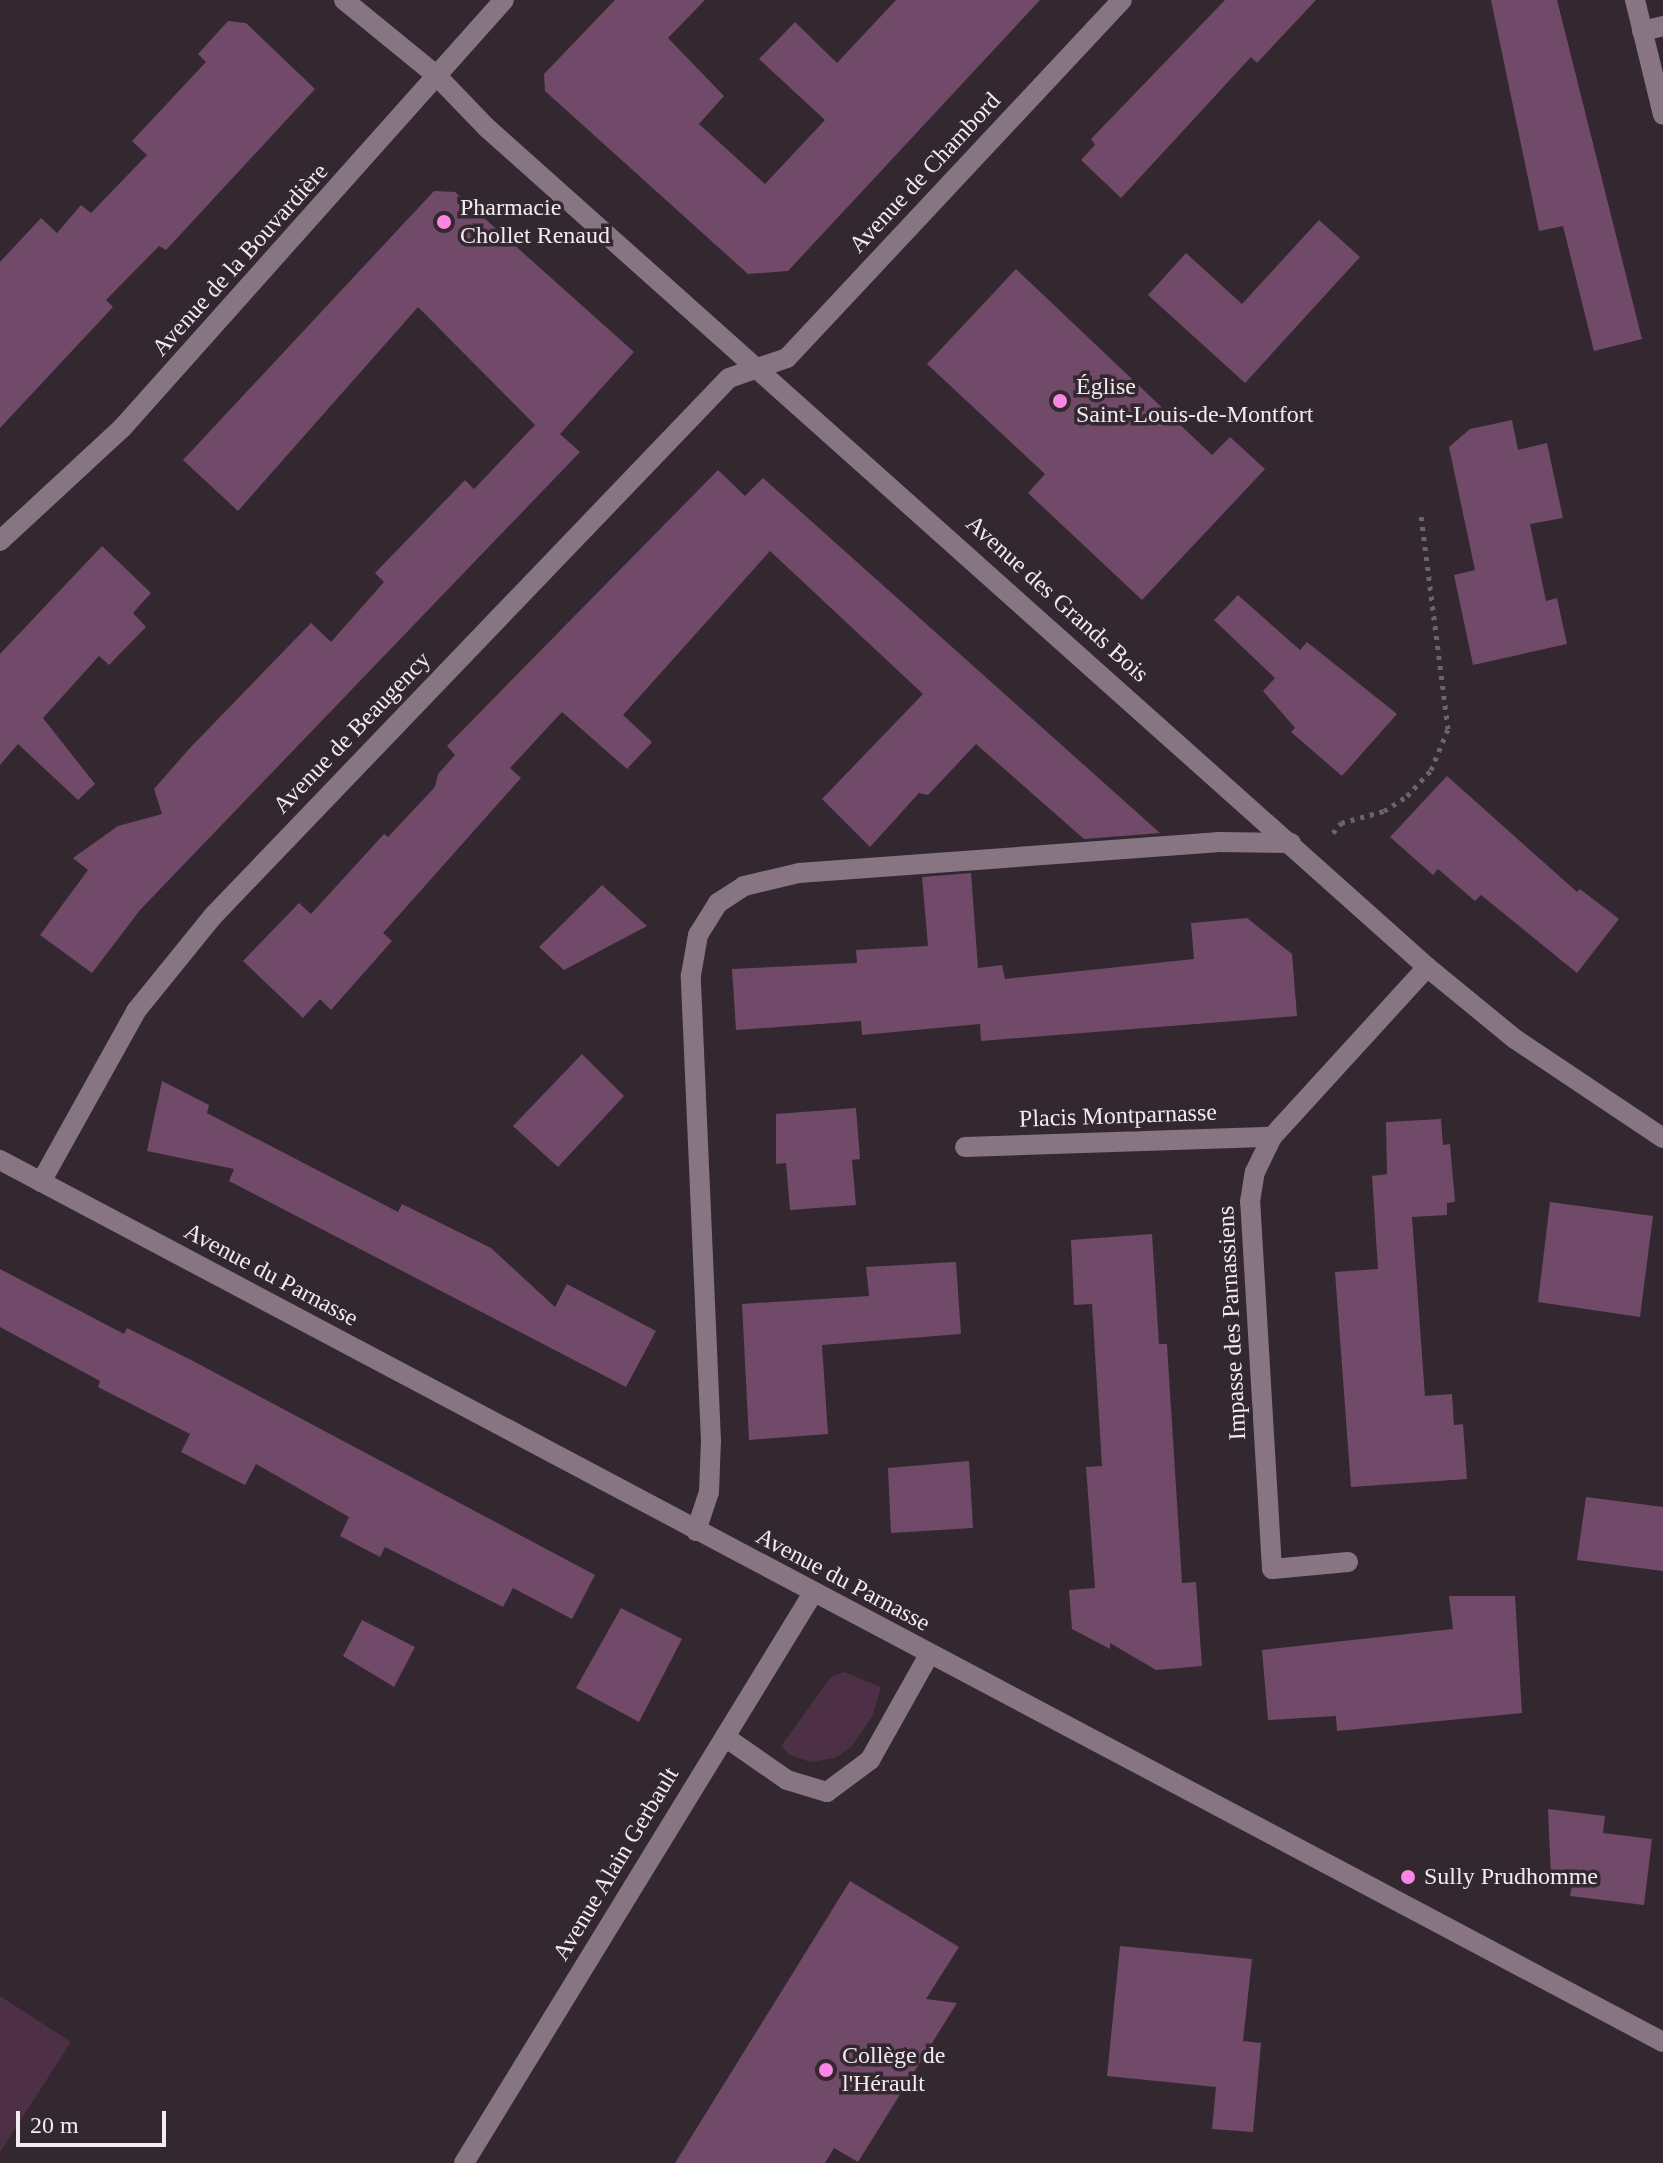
<!DOCTYPE html>
<meta charset="utf-8">
<style>
body{margin:0}
#map{position:relative;width:1663px;height:2163px;overflow:hidden;background:#332830;font-family:"Times New Roman",serif}
div>[style]{position:absolute}
.green>*{inset:0;background:#4d2f46}
.building>*{inset:0;background:#704a68}
.path>*{height:5px;margin-top:-2.5px;transform-origin:0;background:repeating-linear-gradient(90deg,#6d636a 0 4px,transparent 0 10px)}
.minor>*{height:20px;margin:-10px;padding:0 10px;transform-origin:10px;border-radius:10px;background:#877583}
.dots>*{width:22px;height:22px;translate:-50% -50%;box-sizing:border-box;border:4px solid #332830;border-radius:50%}
span{translate:-50% -50%;white-space:nowrap;text-align:center;line-height:1.15;-webkit-text-stroke:7px #332830;paint-order:stroke}
.street-label{font-size:24px;color:#f2ebf0}
.poi-label{font-size:24px;color:#f2ebf0}
.left{translate:0 -50%;text-align:left}
.scale{position:absolute;left:16px;top:2111px;width:150px;height:36px;box-sizing:border-box;border:4px solid #f2ebf0;border-top:0;padding-left:10px;font-size:24px;line-height:28px;white-space:nowrap;color:#f2ebf0;-webkit-text-stroke:6px #332830;paint-order:stroke}
</style>
<div id="map">
<div class="green">
<div style="clip-path:polygon(844px 1672px,881px 1687px,872px 1717px,851px 1747px,835px 1758px,810px 1762px,790px 1755px,781px 1746px,831px 1677px)"></div>
<div style="clip-path:polygon(0 1996px,71px 2042px,0 2152px)"></div>
</div>
<div class="building">
<div style="clip-path:polygon(615px 0,705px 0,668px 38px,724px 96px,699px 124px,765px 184px,825px 120px,759px 59px,795px 22px,837px 63px,896px 0,1040px 0,788px 271px,748px 274px,545px 91px,544px 74px)"></div>
<div style="clip-path:polygon(1225px 0,1316px 0,1257px 63px,1251px 57px,1121px 198px,1081px 160px,1095px 145px,1091px 139px)"></div>
<div style="clip-path:polygon(1491px 0,1557px 0,1642px 339px,1594px 351px,1563px 226px,1539px 231px)"></div>
<div style="clip-path:polygon(228px 21px,246px 23px,315px 89px,166px 250px,159px 246px,106px 300px,113px 307px,0 428px,0 262px,41px 218px,57px 233px,81px 205px,91px 213px,147px 155px,132px 141px,206px 62px,198px 54px)"></div>
<div style="clip-path:polygon(434px 191px,455px 192px,634px 352px,560px 434px,580px 452px,140px 910px,92px 973px,40px 935px,88px 870px,73px 858px,118px 826px,162px 814px,154px 789px,189px 749px,311px 623px,331px 642px,384px 582px,375px 573px,465px 480px,474px 489px,535px 425px,418px 307px,238px 511px,183px 460px)"></div>
<div style="clip-path:polygon(1319px 220px,1360px 257px,1245px 383px,1148px 295px,1186px 253px,1242px 304px)"></div>
<div style="clip-path:polygon(1016px 269px,1212px 455px,1230px 437px,1265px 469px,1142px 600px,1028px 493px,1045px 474px,927px 364px)"></div>
<div style="clip-path:polygon(1512px 420px,1518px 450px,1547px 443px,1563px 518px,1530px 524px,1546px 601px,1557px 598px,1567px 644px,1473px 665px,1454px 575px,1475px 570px,1449px 447px,1470px 429px)"></div>
<div style="clip-path:polygon(718px 470px,745px 496px,763px 478px,1160px 833px,1084px 839px,976px 744px,928px 795px,919px 793px,870px 847px,822px 799px,923px 694px,770px 551px,623px 715px,652px 742px,627px 769px,562px 712px,510px 768px,521px 778px,383px 933px,392px 941px,331px 1010px,320px 999px,303px 1018px,243px 961px,299px 903px,311px 914px,384px 834px,388px 837px,435px 787px,438px 774px,455px 755px,447px 746px)"></div>
<div style="clip-path:polygon(102px 546px,151px 593px,133px 613px,146px 627px,109px 665px,99px 656px,43px 718px,95px 784px,78px 800px,18px 744px,0 765px,0 654px)"></div>
<div style="clip-path:polygon(1238px 595px,1300px 650px,1307px 642px,1397px 714px,1342px 776px,1291px 732px,1295px 728px,1263px 691px,1275px 678px,1214px 620px)"></div>
<div style="clip-path:polygon(1447px 776px,1577px 892px,1580px 889px,1619px 919px,1577px 973px,1481px 895px,1475px 901px,1438px 869px,1433px 875px,1390px 837px)"></div>
<div style="clip-path:polygon(971px 873px,978px 968px,1002px 965px,1005px 979px,1194px 959px,1191px 923px,1247px 918px,1292px 954px,1297px 1016px,981px 1041px,980px 1024px,862px 1035px,861px 1021px,736px 1030px,732px 969px,857px 963px,856px 950px,928px 946px,922px 877px)"></div>
<div style="clip-path:polygon(602px 885px,647px 926px,564px 970px,539px 947px)"></div>
<div style="clip-path:polygon(582px 1054px,624px 1096px,558px 1167px,513px 1126px)"></div>
<div style="clip-path:polygon(162px 1081px,209px 1105px,207px 1113px,398px 1212px,402px 1204px,491px 1248px,555px 1307px,567px 1284px,656px 1331px,626px 1387px,229px 1181px,234px 1169px,147px 1151px)"></div>
<div style="clip-path:polygon(856px 1108px,860px 1159px,852px 1160px,856px 1205px,790px 1210px,786px 1163px,776px 1164px,776px 1114px)"></div>
<div style="clip-path:polygon(1441px 1119px,1443px 1145px,1450px 1144px,1455px 1202px,1447px 1203px,1447px 1215px,1412px 1217px,1425px 1396px,1452px 1394px,1454px 1425px,1463px 1424px,1467px 1479px,1351px 1487px,1335px 1272px,1378px 1269px,1372px 1176px,1387px 1174px,1386px 1122px)"></div>
<div style="clip-path:polygon(1550px 1202px,1653px 1216px,1640px 1317px,1538px 1302px)"></div>
<div style="clip-path:polygon(1152px 1234px,1159px 1344px,1167px 1344px,1182px 1583px,1196px 1582px,1202px 1666px,1156px 1670px,1110px 1643px,1110px 1649px,1072px 1629px,1069px 1590px,1095px 1588px,1086px 1467px,1102px 1466px,1092px 1304px,1074px 1305px,1071px 1240px)"></div>
<div style="clip-path:polygon(956px 1262px,961px 1334px,822px 1345px,828px 1434px,749px 1440px,742px 1304px,869px 1296px,866px 1267px)"></div>
<div style="clip-path:polygon(0 1269px,124px 1334px,127px 1328px,193px 1361px,595px 1575px,572px 1619px,513px 1588px,503px 1607px,385px 1547px,380px 1557px,340px 1536px,349px 1517px,256px 1464px,245px 1485px,181px 1452px,190px 1434px,98px 1387px,100px 1381px,0 1327px)"></div>
<div style="clip-path:polygon(969px 1461px,973px 1528px,891px 1533px,888px 1468px)"></div>
<div style="clip-path:polygon(1586px 1497px,1663px 1507px,1663px 1571px,1577px 1560px)"></div>
<div style="clip-path:polygon(1449px 1596px,1515px 1596px,1522px 1713px,1337px 1731px,1336px 1716px,1268px 1720px,1262px 1650px,1453px 1629px)"></div>
<div style="clip-path:polygon(621px 1608px,682px 1639px,639px 1722px,576px 1688px)"></div>
<div style="clip-path:polygon(362px 1620px,415px 1647px,394px 1687px,343px 1656px)"></div>
<div style="clip-path:polygon(1548px 1809px,1605px 1816px,1603px 1833px,1652px 1839px,1644px 1905px,1570px 1896px,1573px 1880px,1551px 1877px)"></div>
<div style="clip-path:polygon(850px 1881px,959px 1947px,926px 1999px,957px 2003px,858px 2162px,834px 2148px,825px 2163px,675px 2163px)"></div>
<div style="clip-path:polygon(1120px 1946px,1252px 1959px,1243px 2041px,1261px 2043px,1253px 2132px,1212px 2129px,1216px 2087px,1107px 2076px)"></div>
</div>
<div class="path">
<div style="left:1333px;top:833px;width:13px;rotate:-51deg"></div>
<div style="left:1341px;top:823px;width:45px;rotate:-15.6deg"></div>
<div style="left:1384px;top:811px;width:27px;rotate:-33deg"></div>
<div style="left:1407px;top:796px;width:35px;rotate:-47deg"></div>
<div style="left:1431px;top:770px;width:44px;rotate:-67.5deg"></div>
<div style="left:1448px;top:729px;width:216px;rotate:-97.2deg"></div>
</div>
<div class="minor">
<div style="left:344px;top:0;width:119px;rotate:39.2deg"></div>
<div style="left:436px;top:75px;width:72px;rotate:46.1deg"></div>
<div style="left:486px;top:127px;width:1261px;rotate:41.75deg"></div>
<div style="left:1427px;top:967px;width:114px;rotate:39.3deg"></div>
<div style="left:1515px;top:1039px;width:178px;rotate:33.8deg"></div>
<div style="left:1635px;top:0;width:118px;rotate:76.3deg"></div>
<div style="left:1642px;top:31px;width:22px;rotate:-13deg"></div>
<div style="left:0;top:541px;width:168px;rotate:-42.8deg"></div>
<div style="left:123px;top:427px;width:572px;rotate:-48.26deg"></div>
<div style="left:965px;top:1147px;width:307px;rotate:-1.9deg"></div>
<div style="left:0;top:1160px;width:1882px;rotate:27.94deg"></div>
<div style="left:41px;top:1182px;width:196px;rotate:-60.9deg"></div>
<div style="left:136px;top:1011px;width:122px;rotate:-51deg"></div>
<div style="left:213px;top:916px;width:745px;rotate:-46.2deg"></div>
<div style="left:729px;top:378px;width:61px;rotate:-19deg"></div>
<div style="left:787px;top:358px;width:490px;rotate:-46.9deg"></div>
<div style="left:696px;top:1531px;width:41px;rotate:-71.6deg"></div>
<div style="left:709px;top:1492px;width:51px;rotate:-87.8deg"></div>
<div style="left:711px;top:1441px;width:466px;rotate:-92.5deg"></div>
<div style="left:691px;top:975px;width:41px;rotate:-80.1deg"></div>
<div style="left:698px;top:935px;width:38px;rotate:-58deg"></div>
<div style="left:718px;top:903px;width:31px;rotate:-33deg"></div>
<div style="left:744px;top:886px;width:57px;rotate:-13.3deg"></div>
<div style="left:799px;top:873px;width:419px;rotate:-4.2deg"></div>
<div style="left:1217px;top:842px;width:74px;rotate:0.8deg"></div>
<div style="left:1348px;top:1562px;width:76px;rotate:174.7deg"></div>
<div style="left:1272px;top:1569px;width:368px;rotate:-93.4deg"></div>
<div style="left:1250px;top:1202px;width:30px;rotate:-81deg"></div>
<div style="left:1255px;top:1172px;width:39px;rotate:-64deg"></div>
<div style="left:1272px;top:1137px;width:230px;rotate:-47.6deg"></div>
<div style="left:725px;top:1737px;width:75px;rotate:34.7deg"></div>
<div style="left:787px;top:1780px;width:42px;rotate:16.7deg"></div>
<div style="left:827px;top:1792px;width:54px;rotate:-36.7deg"></div>
<div style="left:870px;top:1760px;width:120px;rotate:-60.7deg"></div>
<div style="left:464px;top:2163px;width:668px;rotate:-58.52deg"></div>
</div>
<div class="dots">
<div style="left:444px;top:222px;background:#fb86e5"></div>
<div style="left:1060px;top:401px;background:#fb86e5"></div>
<div style="left:1408px;top:1877px;background:#fb86e5"></div>
<div style="left:826px;top:2070px;background:#fb86e5"></div>
</div>
<div class="street-label">
<span style="left:925px;top:173px;rotate:-47deg">Avenue de Chambord</span>
<span style="left:240px;top:260px;rotate:-48deg">Avenue de la Bouvardière</span>
<span style="left:1057px;top:599px;rotate:42deg">Avenue des Grands Bois</span>
<span style="left:352px;top:733px;rotate:-46deg">Avenue de Beaugency</span>
<span style="left:1118px;top:1116px;rotate:-2deg">Placis Montparnasse</span>
<span style="left:271px;top:1275px;rotate:28deg">Avenue du Parnasse</span>
<span style="left:1232px;top:1323px;rotate:-93deg">Impasse des Parnassiens</span>
<span style="left:843px;top:1580px;rotate:28deg">Avenue du Parnasse</span>
<span style="left:616px;top:1864px;rotate:-59deg">Avenue Alain Gerbault</span>
</div>
<div class="poi-label">
<span class="left" style="left:460px;top:222px">Pharmacie<br>Chollet Renaud</span>
<span class="left" style="left:1076px;top:401px">Église<br>Saint-Louis-de-Montfort</span>
<span class="left" style="left:1424px;top:1877px">Sully Prudhomme</span>
<span class="left" style="left:842px;top:2070px">Collège de<br>l'Hérault</span>
</div>
<div class="scale">20 m</div>
</div>
